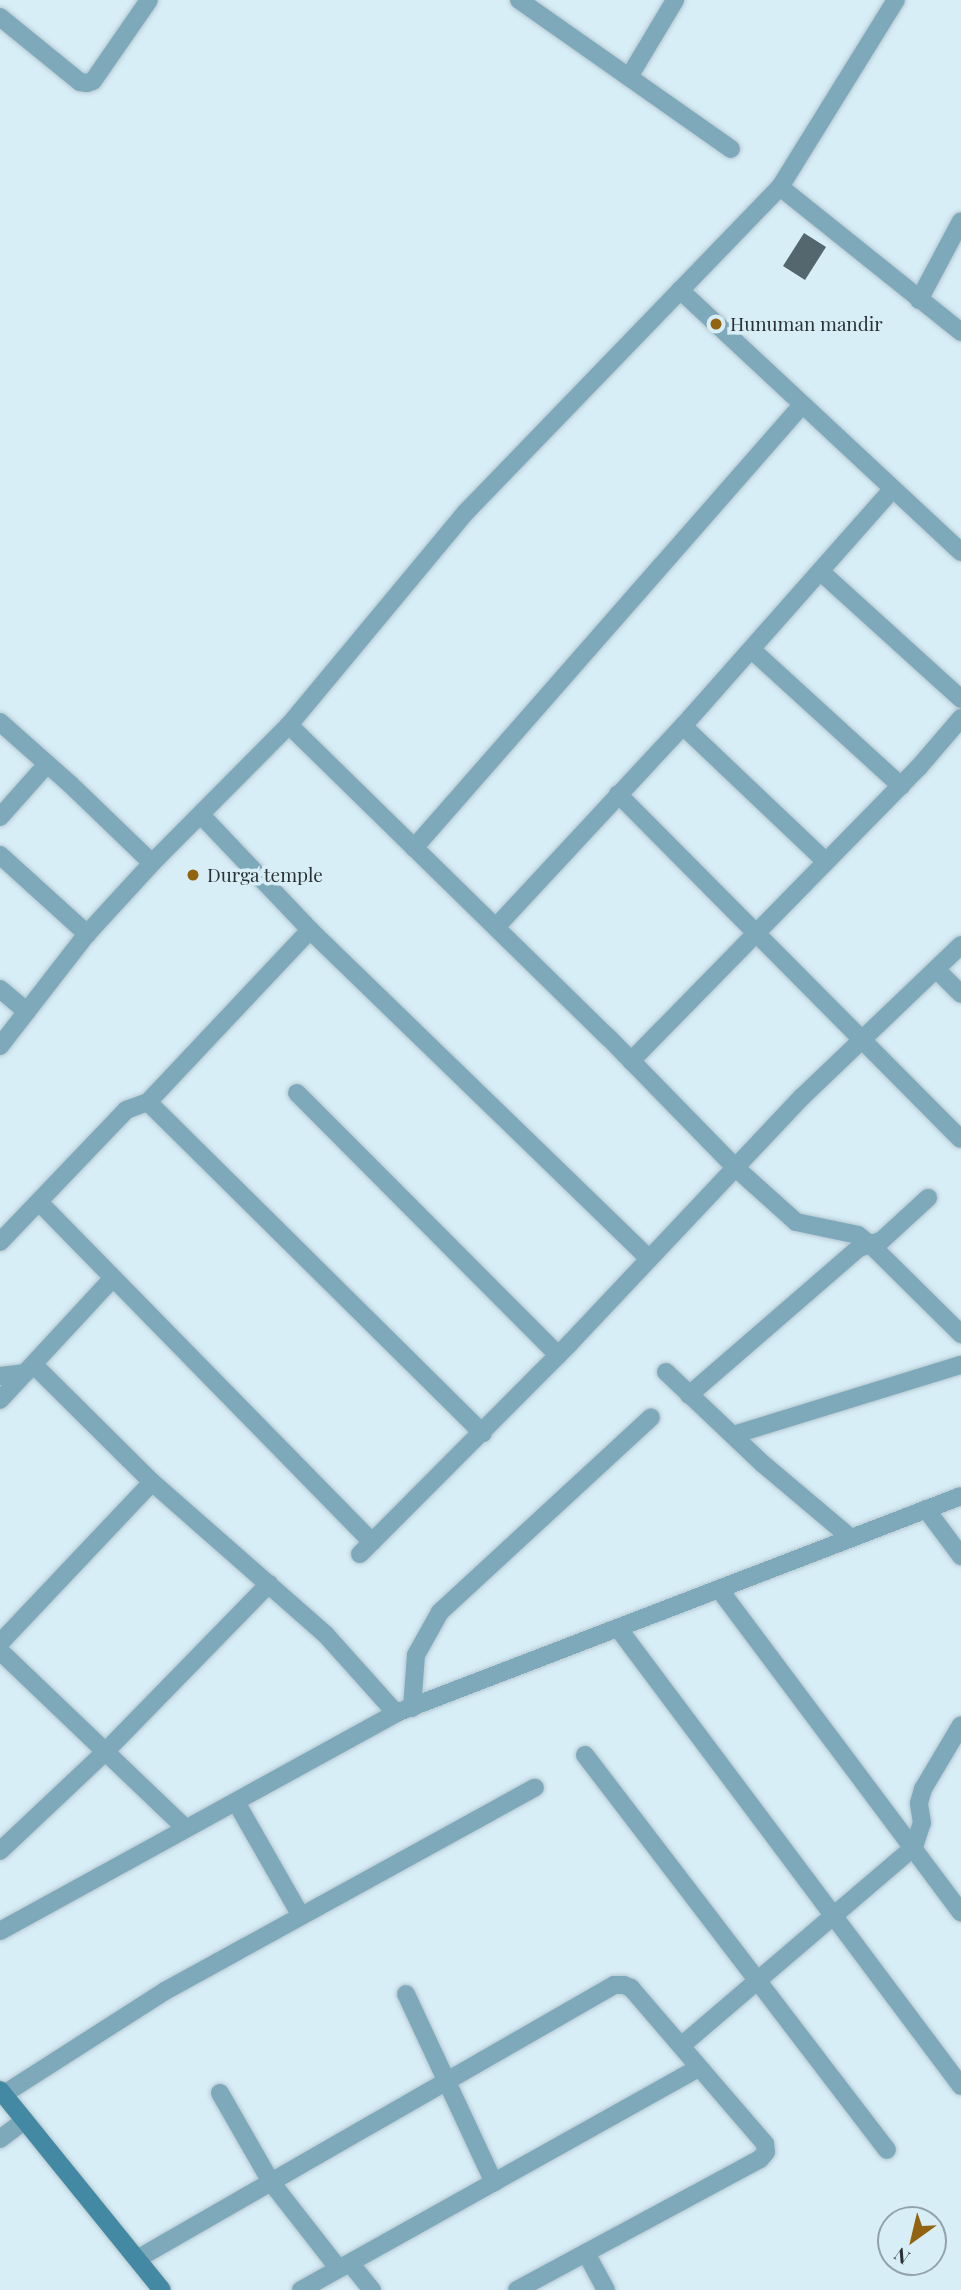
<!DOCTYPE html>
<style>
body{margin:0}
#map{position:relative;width:961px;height:2290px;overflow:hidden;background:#d8eef7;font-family:"Playfair Display",serif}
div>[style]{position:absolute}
.building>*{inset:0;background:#54666e}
.roads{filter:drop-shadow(0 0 2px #b5c8d0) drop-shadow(0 0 2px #b5c8d0)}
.minor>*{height:18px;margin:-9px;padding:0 9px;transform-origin:9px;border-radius:9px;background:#7ea9bb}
.tertiary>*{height:18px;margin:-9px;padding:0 9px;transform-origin:9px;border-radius:9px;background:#7ea9bb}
.secondary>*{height:18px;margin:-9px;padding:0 9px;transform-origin:9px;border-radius:9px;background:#4389a3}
.dots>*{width:19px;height:19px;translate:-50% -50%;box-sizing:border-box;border:4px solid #d8eef7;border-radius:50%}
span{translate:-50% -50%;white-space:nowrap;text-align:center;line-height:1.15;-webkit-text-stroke:7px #d8eef7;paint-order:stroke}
.poi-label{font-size:19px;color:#2a3235}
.left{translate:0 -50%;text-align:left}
.north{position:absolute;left:877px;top:2206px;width:70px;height:70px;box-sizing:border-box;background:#d8eef7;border:2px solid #92a3a9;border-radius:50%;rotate:214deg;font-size:19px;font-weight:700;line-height:28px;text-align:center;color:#2a3235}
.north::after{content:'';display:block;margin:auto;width:24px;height:32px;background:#926411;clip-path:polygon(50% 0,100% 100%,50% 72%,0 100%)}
</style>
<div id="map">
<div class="building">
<div style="clip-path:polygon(804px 233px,826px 247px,805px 280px,783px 266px)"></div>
</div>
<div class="roads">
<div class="minor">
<div style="left:519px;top:0;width:259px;rotate:35.1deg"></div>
<div style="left:0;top:17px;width:103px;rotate:39.1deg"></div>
<div style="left:80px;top:82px;width:7px;rotate:8deg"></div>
<div style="left:87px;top:83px;width:6px;rotate:-18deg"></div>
<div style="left:93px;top:81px;width:98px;rotate:-55.3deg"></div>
<div style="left:629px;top:77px;width:90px;rotate:-59.1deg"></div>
<div style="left:780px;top:187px;width:232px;rotate:38.7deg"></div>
<div style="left:680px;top:290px;width:384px;rotate:43deg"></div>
<div style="left:919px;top:300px;width:89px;rotate:-62deg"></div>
<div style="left:821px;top:572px;width:189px;rotate:42.2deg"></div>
<div style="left:752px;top:650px;width:202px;rotate:42.4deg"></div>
<div style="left:0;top:722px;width:95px;rotate:41.6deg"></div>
<div style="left:71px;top:785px;width:112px;rotate:43.9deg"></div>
<div style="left:289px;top:725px;width:446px;rotate:44.4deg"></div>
<div style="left:608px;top:1037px;width:185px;rotate:45.7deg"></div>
<div style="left:737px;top:1169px;width:79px;rotate:41.9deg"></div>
<div style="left:796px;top:1222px;width:63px;rotate:11.8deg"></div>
<div style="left:858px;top:1235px;width:16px;rotate:38deg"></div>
<div style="left:871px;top:1245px;width:127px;rotate:44.7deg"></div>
<div style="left:683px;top:726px;width:195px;rotate:43.5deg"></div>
<div style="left:618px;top:794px;width:486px;rotate:45.2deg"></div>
<div style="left:202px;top:816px;width:157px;rotate:46.5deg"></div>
<div style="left:310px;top:930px;width:472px;rotate:44.1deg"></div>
<div style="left:0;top:817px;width:71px;rotate:-48.4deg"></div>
<div style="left:414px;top:848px;width:589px;rotate:-48.79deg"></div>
<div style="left:0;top:855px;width:118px;rotate:42.2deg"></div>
<div style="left:496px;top:927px;width:275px;rotate:-47.1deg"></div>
<div style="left:683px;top:726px;width:315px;rotate:-48.5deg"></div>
<div style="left:936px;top:969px;width:35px;rotate:45deg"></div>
<div style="left:0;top:989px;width:35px;rotate:40deg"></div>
<div style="left:0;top:1046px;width:142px;rotate:-52.2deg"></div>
<div style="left:87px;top:934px;width:96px;rotate:-47.5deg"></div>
<div style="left:152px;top:863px;width:194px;rotate:-45.2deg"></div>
<div style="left:289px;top:725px;width:277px;rotate:-50.3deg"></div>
<div style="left:466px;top:512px;width:452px;rotate:-46deg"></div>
<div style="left:780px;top:187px;width:220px;rotate:-58.2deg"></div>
<div style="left:631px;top:1061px;width:412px;rotate:-45.6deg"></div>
<div style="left:919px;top:767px;width:65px;rotate:-49.4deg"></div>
<div style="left:297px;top:1093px;width:370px;rotate:45.1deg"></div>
<div style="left:148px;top:1102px;width:471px;rotate:44.7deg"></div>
<div style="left:39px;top:1202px;width:476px;rotate:45.6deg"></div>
<div style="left:0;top:1242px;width:182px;rotate:-46.3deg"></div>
<div style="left:126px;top:1110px;width:23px;rotate:-20deg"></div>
<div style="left:148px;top:1102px;width:236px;rotate:-46.7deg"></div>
<div style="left:34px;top:1365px;width:166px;rotate:44.8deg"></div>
<div style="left:152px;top:1482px;width:232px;rotate:41.3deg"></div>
<div style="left:326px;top:1635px;width:105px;rotate:48.1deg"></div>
<div style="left:666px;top:1372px;width:134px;rotate:43.5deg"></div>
<div style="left:763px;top:1464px;width:115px;rotate:40.1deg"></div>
<div style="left:0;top:1376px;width:26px;rotate:-7deg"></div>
<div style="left:689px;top:1395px;width:225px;rotate:-40.9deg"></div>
<div style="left:859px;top:1248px;width:23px;rotate:-18deg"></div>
<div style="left:881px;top:1241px;width:64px;rotate:-42.5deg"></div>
<div style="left:0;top:1400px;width:166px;rotate:-47.2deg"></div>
<div style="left:733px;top:1435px;width:239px;rotate:-17.1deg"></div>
<div style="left:926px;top:1509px;width:59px;rotate:53.3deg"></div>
<div style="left:360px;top:1554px;width:298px;rotate:-45.1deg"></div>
<div style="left:570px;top:1343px;width:338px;rotate:-46.7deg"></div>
<div style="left:802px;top:1097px;width:220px;rotate:-43.7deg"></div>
<div style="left:719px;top:1589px;width:404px;rotate:53.2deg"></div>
<div style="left:618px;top:1628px;width:572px;rotate:53.17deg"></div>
<div style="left:0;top:1643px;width:221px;rotate:-46.6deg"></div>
<div style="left:0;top:1651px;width:257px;rotate:43.7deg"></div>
<div style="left:412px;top:1708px;width:53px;rotate:-85.7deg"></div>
<div style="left:416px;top:1655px;width:49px;rotate:-60.8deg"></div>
<div style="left:440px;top:1612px;width:287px;rotate:-42.7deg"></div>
<div style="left:585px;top:1755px;width:497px;rotate:52.6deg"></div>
<div style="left:236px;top:1802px;width:129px;rotate:60.3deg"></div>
<div style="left:0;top:1851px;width:144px;rotate:-43.3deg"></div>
<div style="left:105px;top:1752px;width:235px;rotate:-45.7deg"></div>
<div style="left:406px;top:1994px;width:208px;rotate:65deg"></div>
<div style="left:681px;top:2046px;width:306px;rotate:-40.5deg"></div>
<div style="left:914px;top:1847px;width:25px;rotate:-72deg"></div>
<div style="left:922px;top:1823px;width:20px;rotate:-99deg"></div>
<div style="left:919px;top:1803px;width:15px;rotate:-74deg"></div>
<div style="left:923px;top:1789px;width:74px;rotate:-59.3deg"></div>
<div style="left:220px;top:2093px;width:103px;rotate:60.2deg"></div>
<div style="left:271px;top:2182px;width:110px;rotate:52deg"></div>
<div style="left:4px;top:2094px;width:191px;rotate:-32.6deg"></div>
<div style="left:165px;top:1991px;width:422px;rotate:-28.8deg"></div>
<div style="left:0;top:2139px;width:31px;rotate:-37deg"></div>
<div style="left:586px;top:2253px;width:42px;rotate:61.6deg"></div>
<div style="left:137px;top:2259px;width:550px;rotate:-29.87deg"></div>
<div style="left:614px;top:1985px;width:10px"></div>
<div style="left:624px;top:1985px;width:8px;rotate:23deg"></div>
<div style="left:631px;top:1988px;width:206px;rotate:49.3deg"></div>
<div style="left:765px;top:2144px;width:8px;rotate:83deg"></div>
<div style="left:766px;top:2152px;width:9px;rotate:131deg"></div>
<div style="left:760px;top:2159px;width:276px;rotate:151.7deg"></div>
<div style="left:350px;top:2263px;width:35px;rotate:51deg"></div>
<div style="left:301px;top:2290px;width:456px;rotate:-29.2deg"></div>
</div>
<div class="tertiary">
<div style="left:0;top:1931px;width:452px;rotate:-28.8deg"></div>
<div style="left:396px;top:1713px;width:605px;rotate:-21.01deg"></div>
</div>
<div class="secondary">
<div style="left:0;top:2090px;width:257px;rotate:51deg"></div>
</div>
</div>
<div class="dots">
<div style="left:716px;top:324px;background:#926411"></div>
<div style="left:193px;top:875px;background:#926411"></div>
</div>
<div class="poi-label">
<span class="left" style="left:730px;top:324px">Hunuman mandir</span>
<span class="left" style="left:207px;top:875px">Durga temple</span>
</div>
<div class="north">N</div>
</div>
